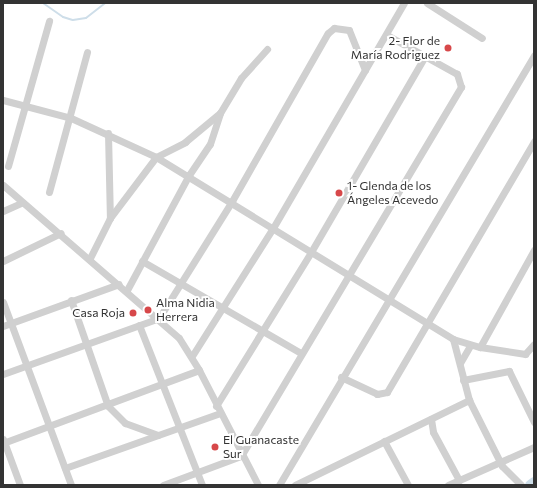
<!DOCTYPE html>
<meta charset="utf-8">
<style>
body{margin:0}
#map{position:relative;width:537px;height:488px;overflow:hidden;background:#fff;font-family:Commissioner,sans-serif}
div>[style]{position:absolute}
.stream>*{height:2px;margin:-1px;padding:0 1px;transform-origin:1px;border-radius:1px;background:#cedee9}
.river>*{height:11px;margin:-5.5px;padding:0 5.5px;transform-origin:5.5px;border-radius:5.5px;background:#cedee9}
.minor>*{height:7px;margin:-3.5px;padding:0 3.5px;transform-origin:3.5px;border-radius:3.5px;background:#d0d0d0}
.dots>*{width:11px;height:11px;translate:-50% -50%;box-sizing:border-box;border:2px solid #fff;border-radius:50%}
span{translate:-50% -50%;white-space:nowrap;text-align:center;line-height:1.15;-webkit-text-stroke:4px #fff;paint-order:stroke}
.poi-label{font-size:12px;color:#333}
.right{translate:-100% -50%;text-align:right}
.left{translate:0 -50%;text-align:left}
.frame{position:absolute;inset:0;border:4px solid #333;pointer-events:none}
</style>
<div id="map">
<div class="stream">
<div style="left:43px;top:3px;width:24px;rotate:35deg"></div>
<div style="left:63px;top:17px;width:10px;rotate:17deg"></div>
<div style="left:73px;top:20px;width:13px;rotate:-9deg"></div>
<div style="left:86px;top:18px;width:24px;rotate:-38deg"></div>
</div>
<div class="river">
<div style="left:530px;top:485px;width:5px;rotate:-37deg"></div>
</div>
<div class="minor">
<div style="left:427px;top:3px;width:65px;rotate:32.5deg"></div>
<div style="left:3px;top:100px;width:70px;rotate:14.8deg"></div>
<div style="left:71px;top:118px;width:94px;rotate:24.6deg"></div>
<div style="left:156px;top:157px;width:33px;rotate:-27deg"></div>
<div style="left:185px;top:142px;width:45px;rotate:-39.6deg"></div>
<div style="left:108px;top:133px;width:85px;rotate:88.7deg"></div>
<div style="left:8px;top:166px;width:151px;rotate:-74.2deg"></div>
<div style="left:3px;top:185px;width:233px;rotate:41deg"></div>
<div style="left:179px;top:338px;width:38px;rotate:58deg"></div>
<div style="left:199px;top:370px;width:129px;rotate:62.8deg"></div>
<div style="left:49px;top:192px;width:145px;rotate:-74.8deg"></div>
<div style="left:3px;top:211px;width:20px;rotate:-24deg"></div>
<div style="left:90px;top:258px;width:45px;rotate:-63.4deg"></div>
<div style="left:110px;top:218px;width:76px;rotate:-53deg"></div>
<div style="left:156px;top:157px;width:348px;rotate:31.5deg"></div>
<div style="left:453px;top:339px;width:63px;rotate:75.3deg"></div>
<div style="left:3px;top:261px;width:64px;rotate:-25.8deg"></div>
<div style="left:142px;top:261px;width:184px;rotate:30.1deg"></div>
<div style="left:127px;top:290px;width:131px;rotate:-61.7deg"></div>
<div style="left:189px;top:175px;width:37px;rotate:-56deg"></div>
<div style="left:210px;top:144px;width:33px;rotate:-72deg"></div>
<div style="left:220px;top:113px;width:41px;rotate:-59deg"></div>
<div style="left:241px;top:78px;width:39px;rotate:-48deg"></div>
<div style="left:71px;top:300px;width:112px;rotate:70.8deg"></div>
<div style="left:108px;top:406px;width:24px;rotate:45deg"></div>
<div style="left:125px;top:423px;width:35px;rotate:20deg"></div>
<div style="left:3px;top:302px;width:195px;rotate:69.6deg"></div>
<div style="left:139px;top:325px;width:172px;rotate:68.5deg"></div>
<div style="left:3px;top:326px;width:123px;rotate:-19.9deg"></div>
<div style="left:453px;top:339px;width:28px;rotate:17deg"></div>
<div style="left:480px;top:347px;width:111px;rotate:-60.9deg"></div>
<div style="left:480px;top:347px;width:46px;rotate:8.8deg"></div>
<div style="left:525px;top:354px;width:13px;rotate:-48deg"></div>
<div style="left:192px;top:356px;width:151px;rotate:-57.7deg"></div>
<div style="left:273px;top:228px;width:260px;rotate:-59.8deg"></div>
<div style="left:460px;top:363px;width:20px;rotate:-60deg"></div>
<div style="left:3px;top:374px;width:166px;rotate:-19.7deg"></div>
<div style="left:159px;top:318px;width:138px;rotate:-58deg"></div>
<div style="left:232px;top:201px;width:193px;rotate:-60.3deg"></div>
<div style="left:328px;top:33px;width:8px;rotate:-40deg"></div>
<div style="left:334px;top:28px;width:15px;rotate:8deg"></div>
<div style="left:349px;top:30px;width:43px;rotate:68.2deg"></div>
<div style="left:341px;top:377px;width:40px;rotate:25deg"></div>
<div style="left:377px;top:394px;width:10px;rotate:-11deg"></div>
<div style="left:387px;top:392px;width:291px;rotate:-59.6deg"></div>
<div style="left:463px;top:380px;width:47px;rotate:-11.1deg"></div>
<div style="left:509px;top:371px;width:57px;rotate:63.9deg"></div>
<div style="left:216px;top:406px;width:181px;rotate:-58.3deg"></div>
<div style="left:311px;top:252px;width:225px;rotate:-59.8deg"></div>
<div style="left:431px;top:419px;width:13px;rotate:81deg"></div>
<div style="left:433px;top:432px;width:55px;rotate:61.6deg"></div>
<div style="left:3px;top:439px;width:49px;rotate:69.7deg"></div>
<div style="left:384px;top:441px;width:50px;rotate:61.4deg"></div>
<div style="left:3px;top:443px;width:209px;rotate:-20.4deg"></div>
<div style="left:65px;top:468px;width:164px;rotate:-19.5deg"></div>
<div style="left:163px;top:485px;width:83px;rotate:-20.4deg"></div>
<div style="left:241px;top:456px;width:430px;rotate:-59.2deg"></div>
<div style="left:461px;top:87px;width:14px;rotate:-107deg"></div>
<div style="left:457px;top:74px;width:80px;rotate:-150.9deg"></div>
<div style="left:279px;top:485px;width:500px;rotate:-59.3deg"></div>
<div style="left:295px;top:485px;width:194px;rotate:-26deg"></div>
<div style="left:469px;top:400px;width:74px;rotate:63.4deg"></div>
<div style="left:502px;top:466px;width:27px;rotate:45deg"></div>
<div style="left:448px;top:485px;width:94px;rotate:-23.8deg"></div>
</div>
<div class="dots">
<div style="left:448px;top:48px;background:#d7484a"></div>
<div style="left:339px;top:193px;background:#d7484a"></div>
<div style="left:148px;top:310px;background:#d7484a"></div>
<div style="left:133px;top:313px;background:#d7484a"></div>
<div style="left:215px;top:447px;background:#d7484a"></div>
</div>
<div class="poi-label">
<span class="right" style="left:440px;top:48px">2- Flor de<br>María Rodriguez</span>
<span class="left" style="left:347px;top:193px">1- Glenda de los<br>Ángeles Acevedo</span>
<span class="left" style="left:156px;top:310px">Alma Nidia<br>Herrera</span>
<span class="right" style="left:125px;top:313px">Casa Roja</span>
<span class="left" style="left:223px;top:447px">El Guanacaste<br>Sur</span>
</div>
<div class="frame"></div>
</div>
